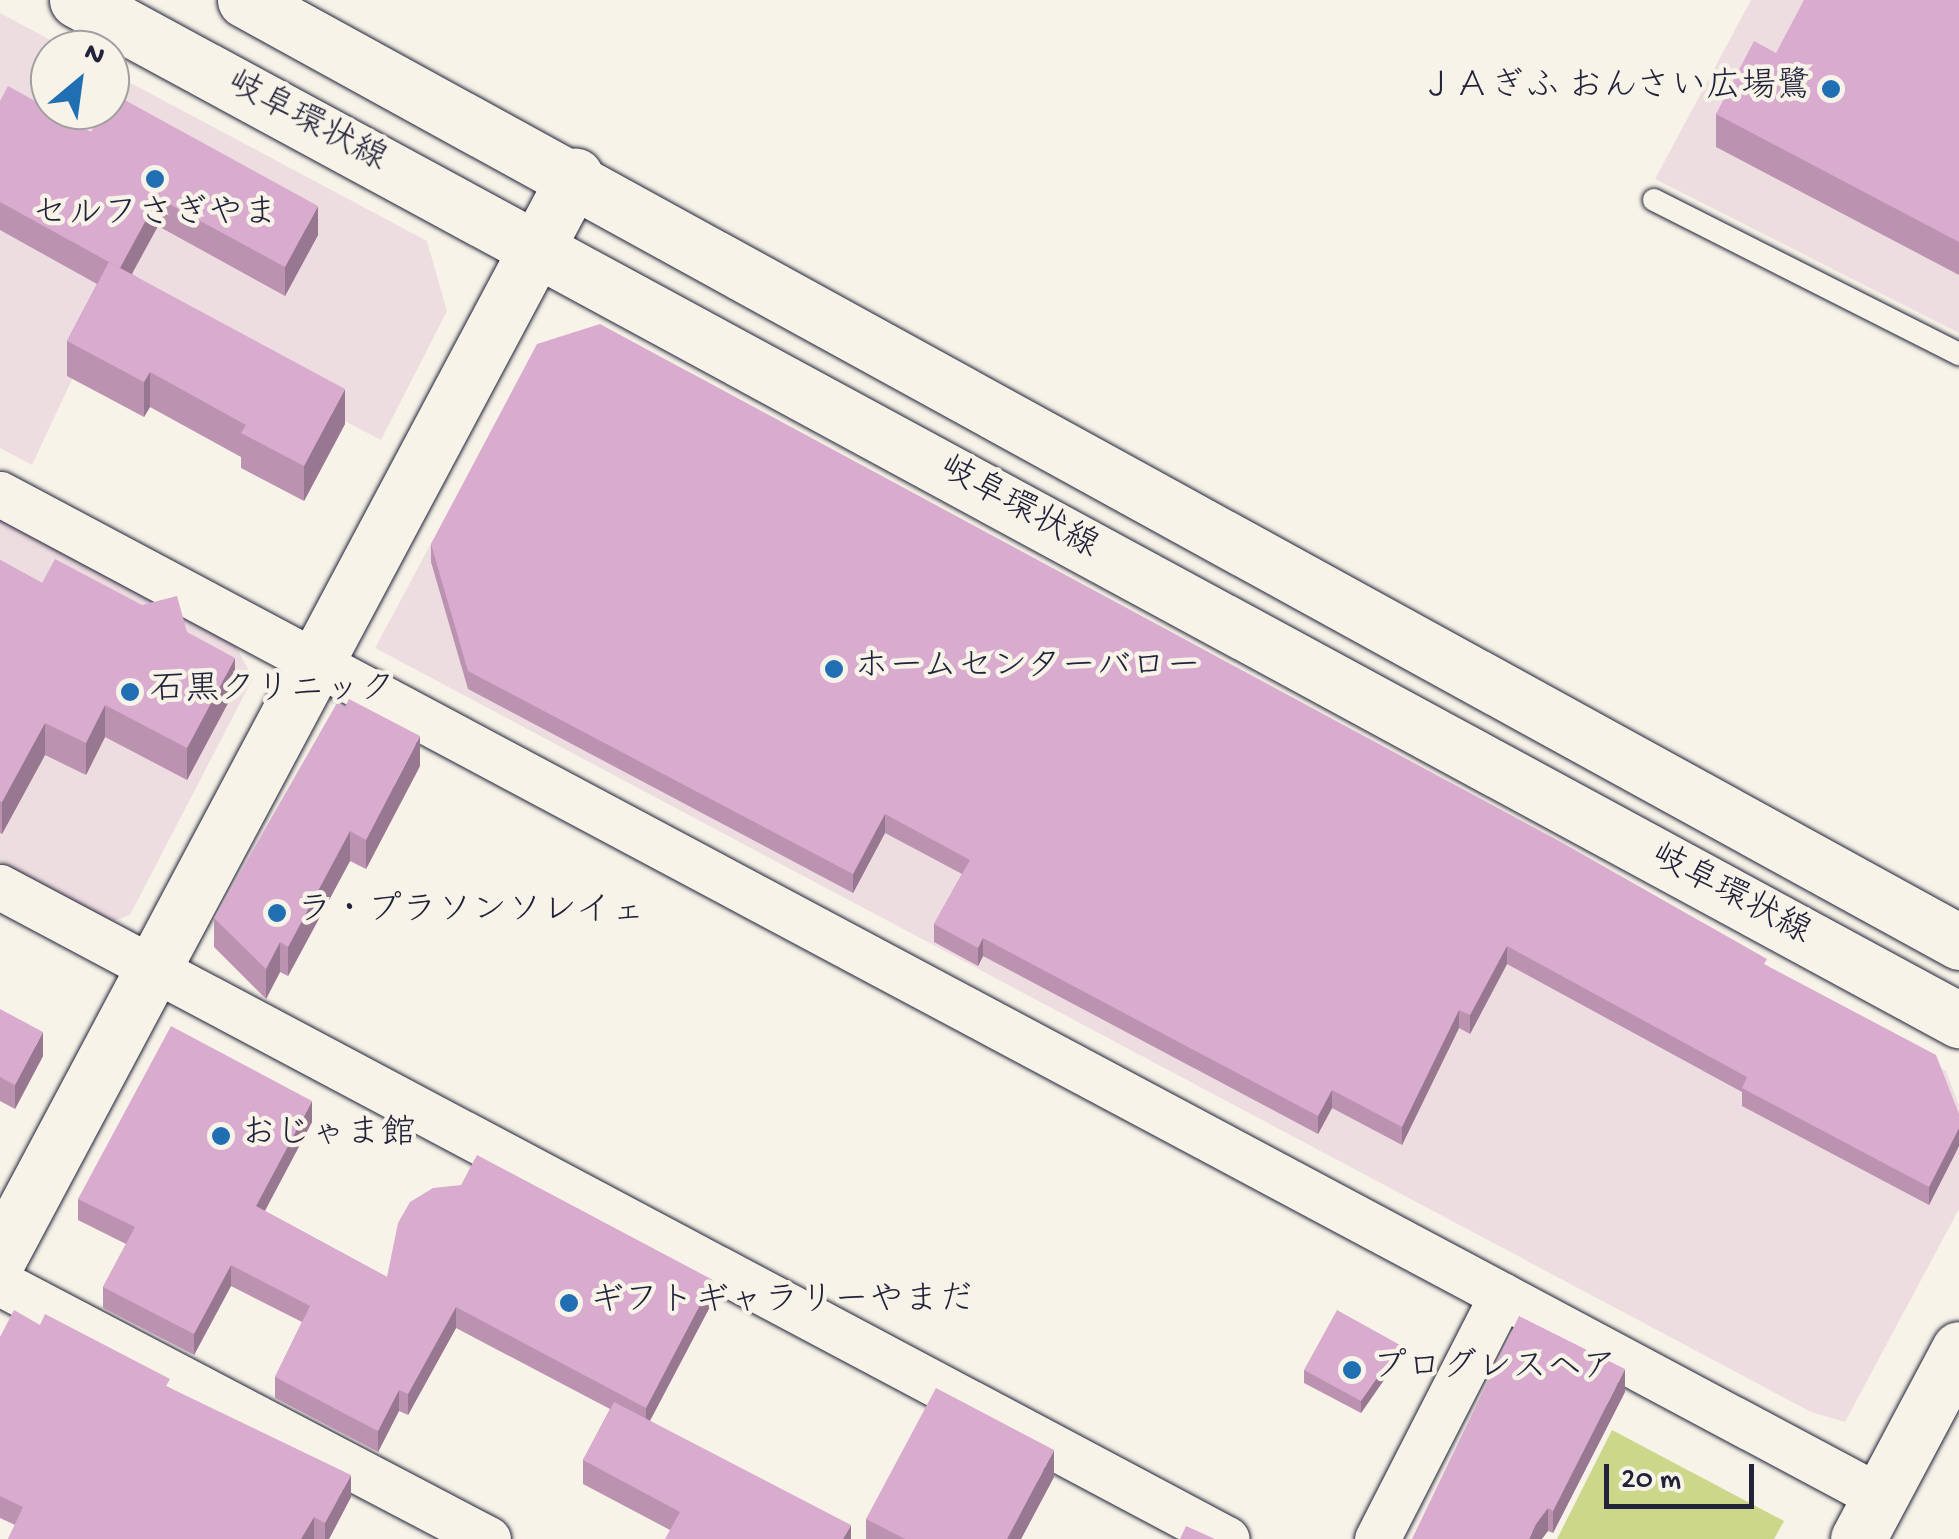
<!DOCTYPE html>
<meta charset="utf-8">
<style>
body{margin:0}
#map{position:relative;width:1959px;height:1539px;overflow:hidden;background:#f7f3e8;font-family:"Gochi Hand","Klee One",sans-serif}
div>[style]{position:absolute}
.built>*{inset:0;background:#eedde0}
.green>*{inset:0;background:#ccd78a}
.roads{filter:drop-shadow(0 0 2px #22223b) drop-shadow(0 0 2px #22223b)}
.lane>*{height:22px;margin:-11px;padding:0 11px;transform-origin:11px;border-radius:11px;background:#f7f3e8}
.street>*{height:45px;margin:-22.5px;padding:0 22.5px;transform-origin:22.5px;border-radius:22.5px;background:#f7f3e8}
.secondary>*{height:55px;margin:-27.5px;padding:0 27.5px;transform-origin:27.5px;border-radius:27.5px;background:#f7f3e8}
.primary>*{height:55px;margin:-27.5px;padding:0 27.5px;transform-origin:27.5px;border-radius:27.5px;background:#f7f3e8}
.wall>*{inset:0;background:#bb93b1}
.shaded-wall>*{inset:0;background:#987890}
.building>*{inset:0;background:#d9abce}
.dots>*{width:28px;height:28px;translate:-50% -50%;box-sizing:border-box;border:5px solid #f7f3e8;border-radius:50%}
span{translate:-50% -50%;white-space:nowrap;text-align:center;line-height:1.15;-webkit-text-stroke:9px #f7f3e8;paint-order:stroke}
.poi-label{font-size:35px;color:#22223b}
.right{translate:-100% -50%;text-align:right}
.left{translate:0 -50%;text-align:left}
.street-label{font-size:35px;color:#22223b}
.north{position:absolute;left:30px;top:30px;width:100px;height:100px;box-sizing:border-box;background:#f7f3e8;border:2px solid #a29fa3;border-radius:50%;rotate:29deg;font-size:28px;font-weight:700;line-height:40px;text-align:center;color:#22223b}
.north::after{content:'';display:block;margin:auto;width:35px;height:45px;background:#1f6fb2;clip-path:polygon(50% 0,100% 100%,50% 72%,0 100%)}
.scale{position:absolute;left:1604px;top:1464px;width:150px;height:45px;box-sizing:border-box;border:5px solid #22223b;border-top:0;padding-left:12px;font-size:30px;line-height:35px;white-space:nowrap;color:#22223b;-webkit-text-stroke:8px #f7f3e8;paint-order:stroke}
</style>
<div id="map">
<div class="built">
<div style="clip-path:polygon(1751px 0,1959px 0,1959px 333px,1655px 179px)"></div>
<div style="clip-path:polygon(0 13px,69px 50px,50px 50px,50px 110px,110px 110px,110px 72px,427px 241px,447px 311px,381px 440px,110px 298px,32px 465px,0 448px)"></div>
<div style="clip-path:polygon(605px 332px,1946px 1071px,1959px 1105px,1959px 1209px,1845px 1422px,1811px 1412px,375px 648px,531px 357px)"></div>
<div style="clip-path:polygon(0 519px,235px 645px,253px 678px,130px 915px,111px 922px,0 862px)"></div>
</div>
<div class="green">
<div style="clip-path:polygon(1612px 1430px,1784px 1521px,1774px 1539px,1557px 1539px)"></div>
</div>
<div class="roads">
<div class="lane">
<div style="left:1654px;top:200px;width:342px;rotate:26.8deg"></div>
</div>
<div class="street">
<div style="left:0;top:494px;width:2131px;rotate:28.08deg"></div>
<div style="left:0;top:887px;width:1389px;rotate:27.99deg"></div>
<div style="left:0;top:1283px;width:551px;rotate:27.68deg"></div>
<div style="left:1377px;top:1539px;width:274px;rotate:-62.9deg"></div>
</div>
<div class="secondary">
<div style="left:0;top:1256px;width:1224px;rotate:-61.97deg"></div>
<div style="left:1858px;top:1539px;width:215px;rotate:-62deg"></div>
</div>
<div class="primary">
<div style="left:77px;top:0;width:2141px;rotate:28.46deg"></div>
<div style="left:245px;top:0;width:1956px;rotate:28.79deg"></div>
</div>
</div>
<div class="wall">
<div style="clip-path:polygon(1959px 0,1959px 275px,1716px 147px,1716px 114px,1776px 53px)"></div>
<div style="clip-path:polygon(0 101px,91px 132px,318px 235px,285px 296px,158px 226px,132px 274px,345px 424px,304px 501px,241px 468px,241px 457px,150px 407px,144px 417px,67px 376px,67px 341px,97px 284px,0 230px)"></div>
<div style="clip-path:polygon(431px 544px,1767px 966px,1959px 1114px,1959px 1146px,1929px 1205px,1742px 1106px,1742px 1092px,1507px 964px,1470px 1034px,1459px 1028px,1402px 1145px,1332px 1108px,1318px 1134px,983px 956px,978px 966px,934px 942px,934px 924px,962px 874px,885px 833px,853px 893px,468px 689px,431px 562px)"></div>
<div style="clip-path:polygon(0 560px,42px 583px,187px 632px,235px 690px,187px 780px,105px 737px,86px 775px,45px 755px,2px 834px,0 833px)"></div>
<div style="clip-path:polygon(420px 766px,366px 869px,350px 861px,288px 976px,280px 972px,266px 999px,214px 947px,214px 918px)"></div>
<div style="clip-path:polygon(0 1009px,43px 1056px,15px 1109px,0 1101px)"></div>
<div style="clip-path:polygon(312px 1122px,265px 1211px,387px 1277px,713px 1301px,650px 1421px,851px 1539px,670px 1530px,583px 1484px,583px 1460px,610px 1409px,456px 1328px,408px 1415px,399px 1411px,378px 1452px,275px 1398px,275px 1377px,302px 1322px,231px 1286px,194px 1355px,103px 1308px,103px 1287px,126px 1244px,78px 1220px,78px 1199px)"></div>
<div style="clip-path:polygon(40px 1325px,170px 1388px,351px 1497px,329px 1539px,8px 1539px,15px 1525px,0 1518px,0 1337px)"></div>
<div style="clip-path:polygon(1400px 1357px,1361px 1413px,1304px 1383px,1304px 1370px)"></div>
<div style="clip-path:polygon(1625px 1392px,1553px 1533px,1548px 1531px,1412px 1539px)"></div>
<div style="clip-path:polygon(1054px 1477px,1021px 1539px,866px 1539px,866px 1519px)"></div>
</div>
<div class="shaded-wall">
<div style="clip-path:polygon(158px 198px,158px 226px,119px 297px,119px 268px)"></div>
<div style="clip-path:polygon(318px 206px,318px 235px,285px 296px,285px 267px)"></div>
<div style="clip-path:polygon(150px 372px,150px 407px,144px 417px,144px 382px)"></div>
<div style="clip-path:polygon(345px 389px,345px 424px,304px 501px,304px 466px)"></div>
<div style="clip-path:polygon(235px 658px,235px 690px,187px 780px,187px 748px)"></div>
<div style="clip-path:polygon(105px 705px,105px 737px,86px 775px,86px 743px)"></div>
<div style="clip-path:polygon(45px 723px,45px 755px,2px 834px,2px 802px)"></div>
<div style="clip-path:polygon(420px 736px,420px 766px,366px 869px,366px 840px)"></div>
<div style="clip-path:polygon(885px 814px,885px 833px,853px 893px,853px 874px)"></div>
<div style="clip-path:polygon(350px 831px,350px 861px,288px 976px,288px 947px)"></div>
<div style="clip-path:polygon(983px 938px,983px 956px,978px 966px,978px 948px)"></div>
<div style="clip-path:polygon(280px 942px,280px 972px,266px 999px,266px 969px)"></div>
<div style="clip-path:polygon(1507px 946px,1507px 964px,1470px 1034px,1470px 1015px)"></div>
<div style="clip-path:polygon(1459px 1010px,1459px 1028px,1402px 1145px,1402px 1127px)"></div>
<div style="clip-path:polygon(43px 1032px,43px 1056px,15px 1109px,15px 1085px)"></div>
<div style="clip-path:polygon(1332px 1090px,1332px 1108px,1318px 1134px,1318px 1116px)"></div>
<div style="clip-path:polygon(312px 1101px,312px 1122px,256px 1227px,256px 1206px)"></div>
<div style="clip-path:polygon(1959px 1128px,1959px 1146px,1929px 1205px,1929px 1187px)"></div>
<div style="clip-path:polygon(231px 1265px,231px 1286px,194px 1355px,194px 1334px)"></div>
<div style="clip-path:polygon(713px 1280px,713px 1301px,646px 1428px,646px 1408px)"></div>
<div style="clip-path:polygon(456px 1307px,456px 1328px,408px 1415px,408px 1394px)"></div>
<div style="clip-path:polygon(1400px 1345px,1400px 1357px,1361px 1413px,1361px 1401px)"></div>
<div style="clip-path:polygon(1625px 1369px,1625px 1392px,1553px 1533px,1553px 1511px)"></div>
<div style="clip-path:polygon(399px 1390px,399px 1411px,378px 1452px,378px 1431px)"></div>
<div style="clip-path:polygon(1054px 1450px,1054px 1477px,1021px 1539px,1007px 1539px)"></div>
<div style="clip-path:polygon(351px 1475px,351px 1497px,329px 1539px,325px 1539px,325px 1523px)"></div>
<div style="clip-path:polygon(1548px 1508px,1548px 1531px,1542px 1539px,1529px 1539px,1536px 1524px)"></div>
<div style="clip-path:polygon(314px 1517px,314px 1539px,301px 1539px)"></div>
<div style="clip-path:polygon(851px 1525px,851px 1539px,843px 1539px)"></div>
</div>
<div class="building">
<div style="clip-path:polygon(1804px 0,1959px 0,1959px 242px,1716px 114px,1754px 41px,1776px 53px)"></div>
<div style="clip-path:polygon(8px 86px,91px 132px,103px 110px,110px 110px,110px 97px,112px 93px,318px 206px,285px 267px,158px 198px,120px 268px,0 202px,0 101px)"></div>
<div style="clip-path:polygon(109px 262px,345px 389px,304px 466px,241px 433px,246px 425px,150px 372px,144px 382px,67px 341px)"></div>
<div style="clip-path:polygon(600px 324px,1561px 842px,1767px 959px,1764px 964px,1936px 1055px,1959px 1114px,1959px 1128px,1929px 1187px,1742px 1088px,1747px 1077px,1507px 946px,1470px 1015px,1459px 1010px,1402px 1127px,1332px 1090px,1318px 1116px,983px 938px,978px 948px,934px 924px,970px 860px,885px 814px,853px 874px,468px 671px,431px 544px,537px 344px)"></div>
<div style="clip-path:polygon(55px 559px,142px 605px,177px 596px,187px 632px,235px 658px,187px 748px,105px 705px,86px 743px,45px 723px,2px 802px,0 801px,0 560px,42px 583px)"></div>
<div style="clip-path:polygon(349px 699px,420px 736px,366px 840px,350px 831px,288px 947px,280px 942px,266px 969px,214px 918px,337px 703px,345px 707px)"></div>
<div style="clip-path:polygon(0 1009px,43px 1032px,15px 1085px,0 1077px)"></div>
<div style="clip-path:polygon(171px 1026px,312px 1101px,256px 1206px,387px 1277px,398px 1223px,410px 1202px,433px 1188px,461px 1185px,477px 1155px,713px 1280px,646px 1408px,456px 1307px,408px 1394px,399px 1390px,378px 1431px,275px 1377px,310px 1306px,231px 1265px,194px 1334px,103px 1287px,135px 1227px,78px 1199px)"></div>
<div style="clip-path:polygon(14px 1310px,40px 1325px,45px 1314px,170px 1379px,166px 1386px,351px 1475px,325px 1523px,314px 1517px,301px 1539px,8px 1539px,23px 1507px,0 1496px,0 1337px)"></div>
<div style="clip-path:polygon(1337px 1310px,1400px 1345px,1361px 1401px,1304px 1370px)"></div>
<div style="clip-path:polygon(1519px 1316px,1625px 1369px,1553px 1511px,1548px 1508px,1536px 1524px,1529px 1539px,1412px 1539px)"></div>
<div style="clip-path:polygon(936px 1388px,1054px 1450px,1007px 1539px,905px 1539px,866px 1519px)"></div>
<div style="clip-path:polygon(614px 1402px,851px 1525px,843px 1539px,665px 1539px,680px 1512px,583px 1460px)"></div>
<div style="clip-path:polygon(1186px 1526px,1215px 1539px,1180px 1539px)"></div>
</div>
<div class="dots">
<div style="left:1831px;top:89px;background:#1f6fb2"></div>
<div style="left:155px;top:179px;background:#1f6fb2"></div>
<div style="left:834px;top:669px;background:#1f6fb2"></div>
<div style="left:130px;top:692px;background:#1f6fb2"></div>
<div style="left:277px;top:913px;background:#1f6fb2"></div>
<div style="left:221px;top:1136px;background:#1f6fb2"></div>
<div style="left:569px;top:1303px;background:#1f6fb2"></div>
<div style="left:1352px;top:1370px;background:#1f6fb2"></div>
</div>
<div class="poi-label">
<span class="right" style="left:1811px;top:89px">ＪＡぎふ おんさい広場鷺</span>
<span style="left:155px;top:216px">セルフさぎやま</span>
<span class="left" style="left:854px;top:669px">ホームセンターバロー</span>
<span class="left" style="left:150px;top:692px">石黒クリニック</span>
<span class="left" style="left:297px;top:913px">ラ・プラソンソレイェ</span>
<span class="left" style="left:241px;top:1136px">おじゃま館</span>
<span class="left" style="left:589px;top:1303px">ギフトギャラリーやまだ</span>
<span class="left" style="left:1372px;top:1370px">プログレスヘア</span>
</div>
<div class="street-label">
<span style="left:306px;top:123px;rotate:28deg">岐阜環状線</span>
<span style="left:1018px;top:509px;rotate:29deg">岐阜環状線</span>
<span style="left:1730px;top:896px;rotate:28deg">岐阜環状線</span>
</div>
<div class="north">N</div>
<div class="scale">20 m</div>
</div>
